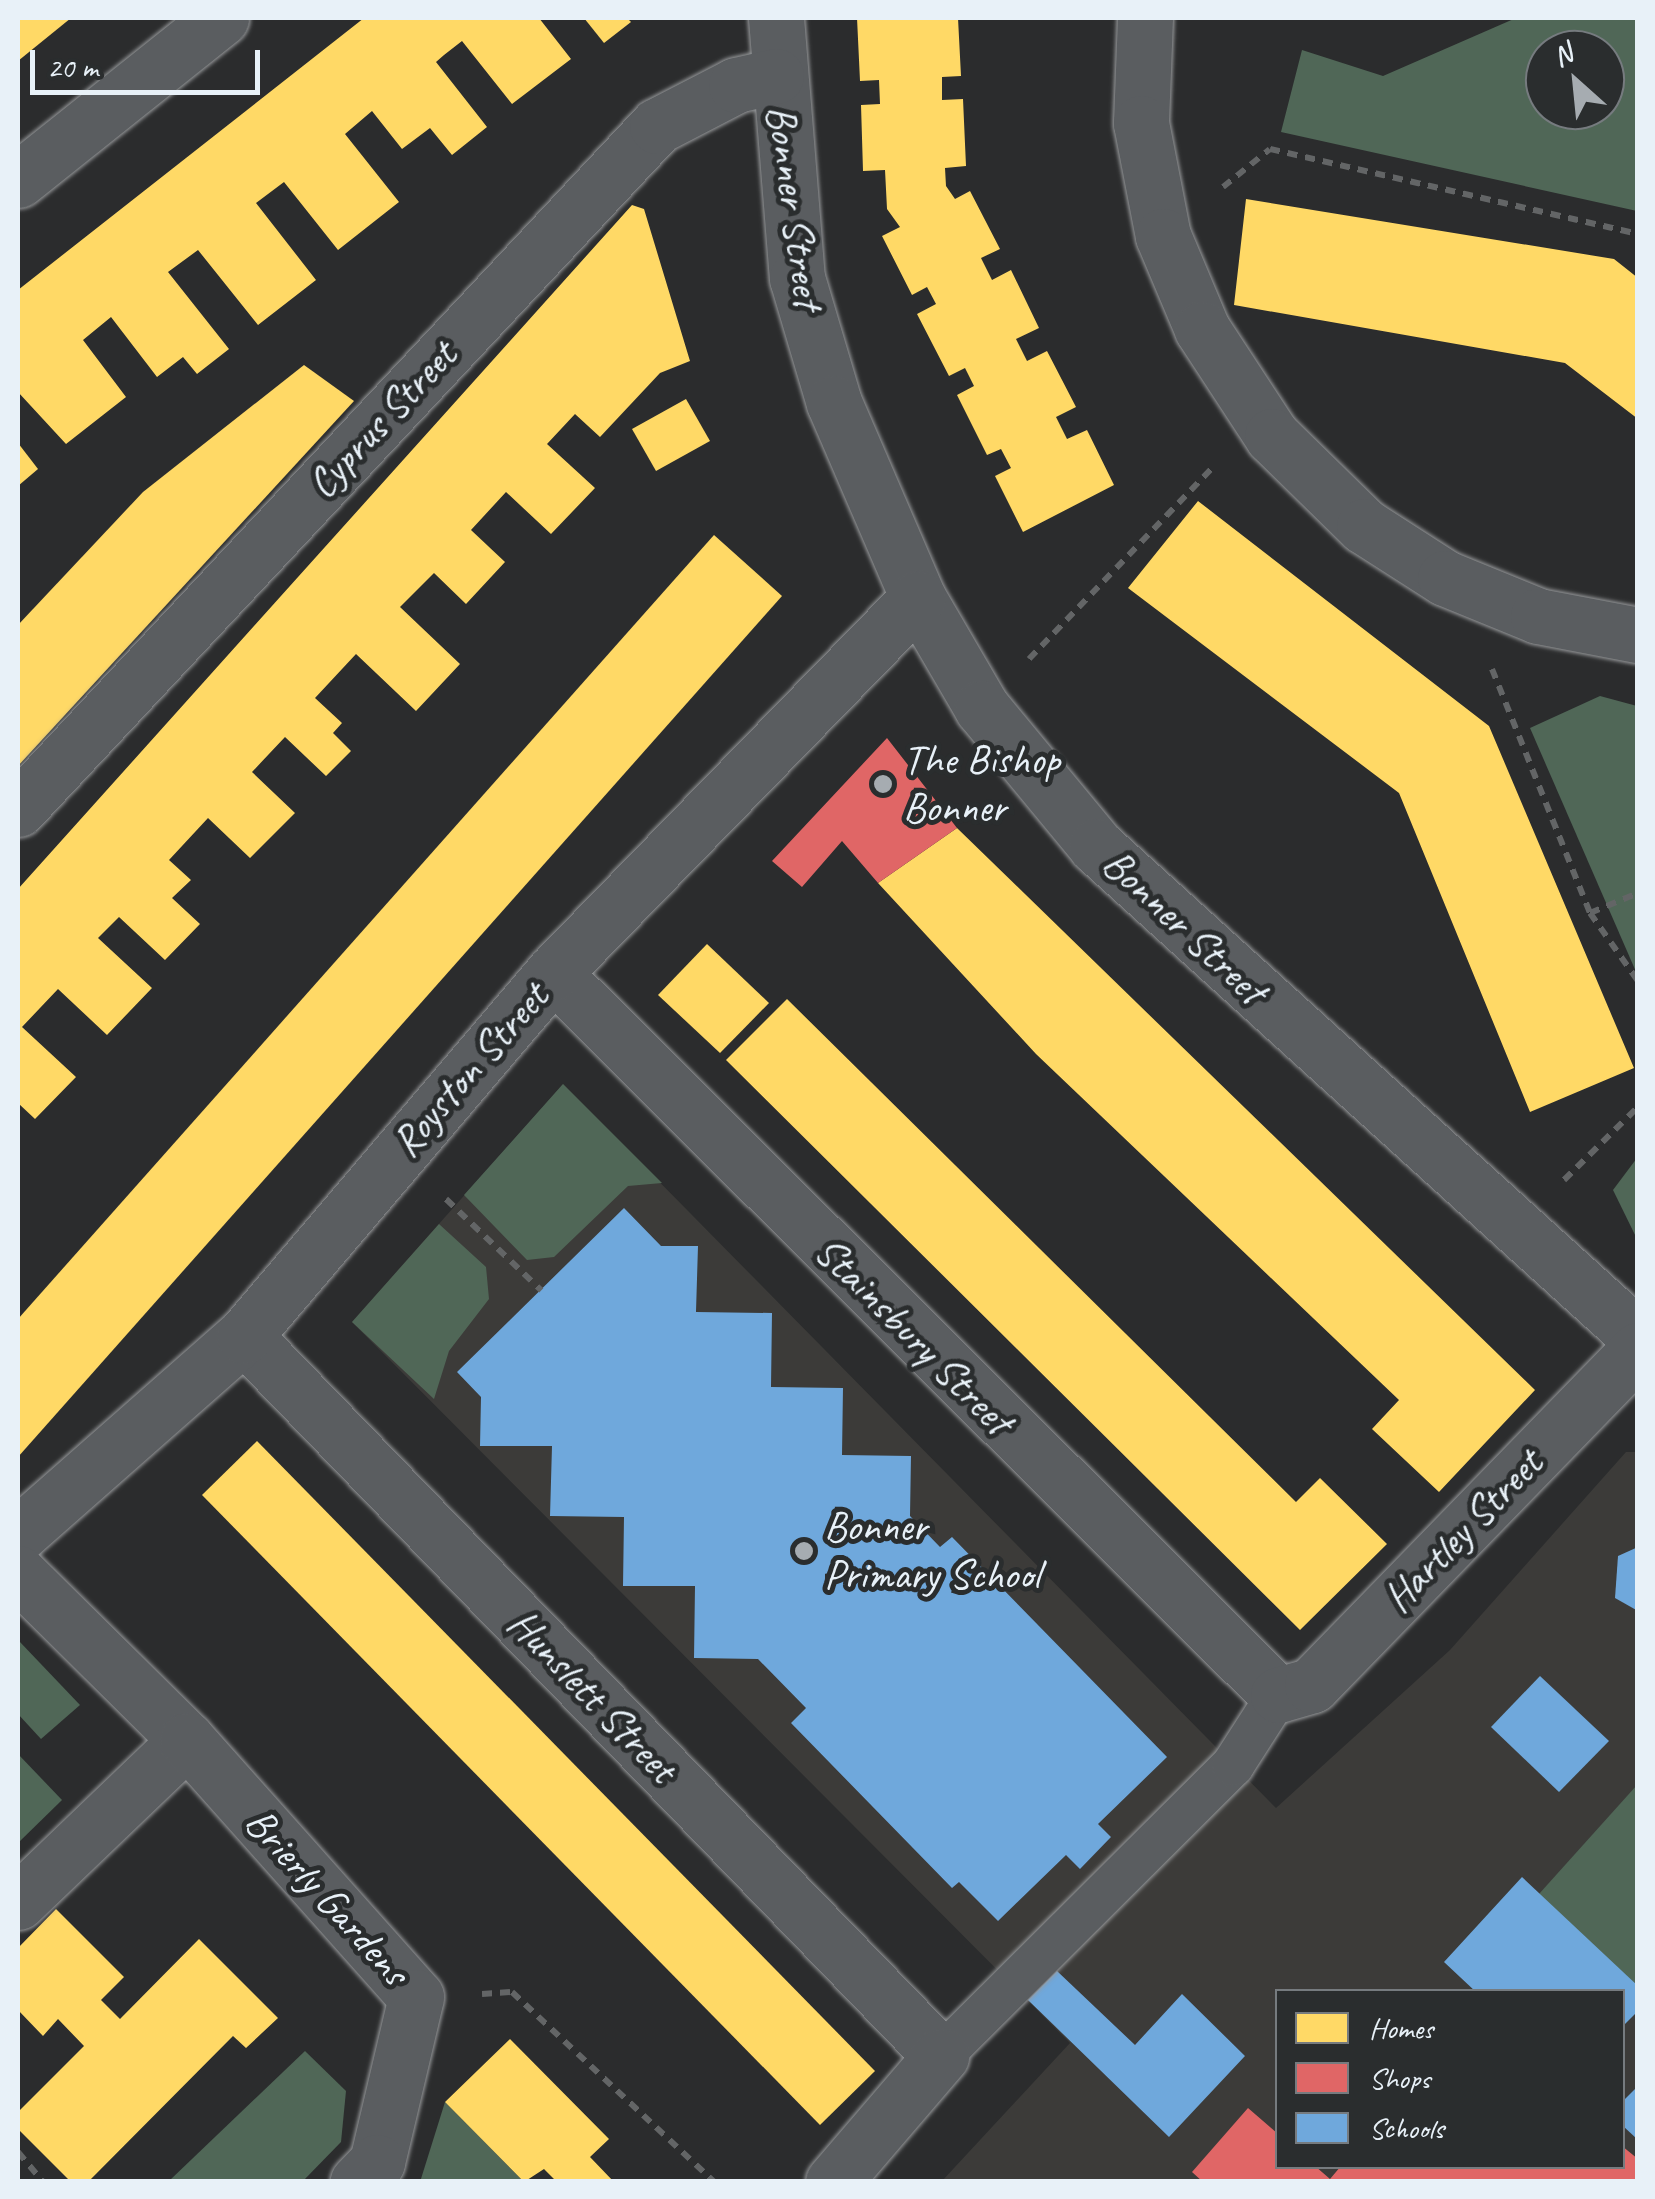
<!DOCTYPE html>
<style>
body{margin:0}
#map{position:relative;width:1655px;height:2199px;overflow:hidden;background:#2b2c2d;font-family:Caveat,sans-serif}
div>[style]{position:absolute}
.built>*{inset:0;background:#3c3b39}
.green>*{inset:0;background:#506757}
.homes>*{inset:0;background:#ffd966}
.shops>*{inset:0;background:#e06666}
.schools>*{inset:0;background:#6fa8dc}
.path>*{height:6px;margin-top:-3px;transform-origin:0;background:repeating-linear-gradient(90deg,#636566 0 10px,transparent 0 18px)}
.roads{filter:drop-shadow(0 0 2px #96989a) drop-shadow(0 0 2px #96989a)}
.service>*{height:42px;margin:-21px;padding:0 21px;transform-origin:21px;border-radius:21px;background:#5a5d60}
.minor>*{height:55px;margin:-27.5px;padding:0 27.5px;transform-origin:27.5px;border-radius:27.5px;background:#5a5d60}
.secondary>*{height:55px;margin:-27.5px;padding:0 27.5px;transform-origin:27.5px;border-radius:27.5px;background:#5a5d60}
.dots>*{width:28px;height:28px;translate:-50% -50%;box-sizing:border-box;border:5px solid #2a2d2e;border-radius:50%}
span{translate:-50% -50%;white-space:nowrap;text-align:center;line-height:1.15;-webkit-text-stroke:10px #2a2d2e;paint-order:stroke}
.street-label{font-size:42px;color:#e8f1f8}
.poi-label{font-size:42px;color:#e8f1f8}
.left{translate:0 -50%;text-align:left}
.frame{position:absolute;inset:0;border:20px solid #e8f1f8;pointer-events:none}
.legend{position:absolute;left:1275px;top:1989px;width:350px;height:180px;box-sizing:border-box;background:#2a2d2e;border:2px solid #767b7f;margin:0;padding:12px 18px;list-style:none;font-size:30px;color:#e8f1f8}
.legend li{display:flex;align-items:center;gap:20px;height:50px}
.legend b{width:50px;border:2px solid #767b7f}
.north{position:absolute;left:1525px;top:30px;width:100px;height:100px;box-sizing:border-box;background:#2a2d2e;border:2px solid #767b7f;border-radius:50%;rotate:333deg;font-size:28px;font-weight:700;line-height:40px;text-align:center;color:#e8f1f8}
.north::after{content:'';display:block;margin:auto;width:35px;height:45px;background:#a6acb1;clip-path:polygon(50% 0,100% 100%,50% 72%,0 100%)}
.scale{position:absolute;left:30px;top:50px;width:230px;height:45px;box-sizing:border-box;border:5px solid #e8f1f8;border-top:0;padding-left:12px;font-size:30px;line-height:35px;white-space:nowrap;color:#e8f1f8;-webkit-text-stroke:8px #2a2d2e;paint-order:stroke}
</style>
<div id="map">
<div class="built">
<div style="clip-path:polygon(evenodd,563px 1084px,1276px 1808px,1450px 1650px,1626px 1452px,1637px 1452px,1637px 2181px,942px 2181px,1070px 2043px,352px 1322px,563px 1084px,1278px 1992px,1622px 1992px,1622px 2166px,1278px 2166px,1278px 1992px)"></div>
</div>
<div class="green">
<div style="clip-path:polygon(evenodd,1516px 18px,1637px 18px,1637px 211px,1281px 132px,1302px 50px,1383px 76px,1516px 18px,1545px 50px,1605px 50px,1605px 110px,1545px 110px,1545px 50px)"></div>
<div style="clip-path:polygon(1600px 696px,1637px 706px,1637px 974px,1530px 728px)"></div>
<div style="clip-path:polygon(563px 1084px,662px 1183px,628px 1186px,554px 1257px,527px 1260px,464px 1195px)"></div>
<div style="clip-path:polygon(1637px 1158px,1637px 1239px,1613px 1190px)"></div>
<div style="clip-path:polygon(439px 1224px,486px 1267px,489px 1299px,449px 1351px,434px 1399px,352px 1322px)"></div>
<div style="clip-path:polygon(19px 1641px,80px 1705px,41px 1739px,18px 1714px)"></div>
<div style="clip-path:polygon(18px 1754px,62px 1800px,18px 1843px)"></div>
<div style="clip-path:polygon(1637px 1785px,1637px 1986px,1539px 1894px)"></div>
<div style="clip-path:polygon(305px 2051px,346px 2091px,341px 2142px,303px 2181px,169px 2181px)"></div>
<div style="clip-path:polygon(445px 2102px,524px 2182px,420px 2182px)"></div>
</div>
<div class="homes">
<div style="clip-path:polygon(18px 18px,71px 18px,18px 61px)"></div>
<div style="clip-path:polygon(364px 18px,539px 18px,571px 59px,512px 104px,462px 41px,444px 55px,436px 62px,487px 127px,452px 155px,430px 128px,402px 149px,372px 111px,345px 134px,399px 202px,338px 250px,284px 182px,256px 203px,316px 280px,258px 325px,198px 250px,168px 272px,229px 349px,197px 374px,183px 357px,157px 377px,111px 317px,83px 340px,126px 397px,66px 444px,18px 392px,18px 290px)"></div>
<div style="clip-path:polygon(584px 18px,627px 18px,631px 22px,604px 43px)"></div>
<div style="clip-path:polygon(857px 18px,958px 18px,961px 76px,942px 77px,942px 100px,963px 99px,966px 166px,945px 168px,946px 186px,955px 199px,970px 191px,1000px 249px,981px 258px,992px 280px,1011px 270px,1039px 328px,1016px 339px,1027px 361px,1047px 351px,1076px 407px,1056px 417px,1067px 439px,1087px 430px,1114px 485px,1023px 532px,995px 476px,1011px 468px,1001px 449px,987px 455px,957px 395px,974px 386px,965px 368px,949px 376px,917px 314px,936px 304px,927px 287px,912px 295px,882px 236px,900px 227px,887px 209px,885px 170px,863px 171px,861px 105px,880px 104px,879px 80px,860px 81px)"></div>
<div style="clip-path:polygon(1246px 199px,1614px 259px,1638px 278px,1638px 419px,1565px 363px,1234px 305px)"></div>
<div style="clip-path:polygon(632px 205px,644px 209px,690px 361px,660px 373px,600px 437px,575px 414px,547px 444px,595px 488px,551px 534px,506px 492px,471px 530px,505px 562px,466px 604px,434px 573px,400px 607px,460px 664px,416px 711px,356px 654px,315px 698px,342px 723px,333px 733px,351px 751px,326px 776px,285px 737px,252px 772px,295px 813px,250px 858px,208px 818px,169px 860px,191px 880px,172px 898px,200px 924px,165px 960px,119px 917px,98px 938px,152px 988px,107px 1035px,58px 989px,22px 1027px,76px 1077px,35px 1119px,18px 1103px,18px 889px)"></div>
<div style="clip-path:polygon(304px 365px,354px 401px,18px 766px,18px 625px,143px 492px)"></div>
<div style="clip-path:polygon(686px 399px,710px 441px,656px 471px,632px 429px)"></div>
<div style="clip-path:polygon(18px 443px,38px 469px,18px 486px)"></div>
<div style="clip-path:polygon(1198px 501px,1489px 726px,1634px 1068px,1530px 1112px,1399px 793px,1128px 588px)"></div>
<div style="clip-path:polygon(714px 535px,782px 596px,18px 1457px,18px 1319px)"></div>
<div style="clip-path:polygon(957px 828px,1535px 1390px,1439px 1492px,1372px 1429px,1399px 1400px,1036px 1054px,878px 883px)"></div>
<div style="clip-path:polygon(707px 944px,769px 1003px,720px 1053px,658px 995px)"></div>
<div style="clip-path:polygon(787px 999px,1296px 1502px,1320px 1478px,1387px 1544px,1300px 1630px,726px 1060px)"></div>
<div style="clip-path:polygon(257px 1441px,875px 2071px,820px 2125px,202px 1495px)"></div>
<div style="clip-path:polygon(56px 1909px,124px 1977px,101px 2000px,120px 2019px,199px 1939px,278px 2018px,246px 2048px,233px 2036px,88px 2182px,71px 2182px,18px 2129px,18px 2112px,84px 2046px,58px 2019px,43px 2036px,18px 2010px,18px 1948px)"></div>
<div style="clip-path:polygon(510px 2039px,609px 2139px,590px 2157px,614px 2182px,557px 2182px,544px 2169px,524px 2182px,445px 2102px)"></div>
</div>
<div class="shops">
<div style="clip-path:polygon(887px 738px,957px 828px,878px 883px,842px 841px,802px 887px,772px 861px)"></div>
<div style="clip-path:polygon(1248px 2108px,1278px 2134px,1278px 2166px,1315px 2166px,1330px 2179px,1341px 2166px,1622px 2166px,1622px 2146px,1638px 2159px,1638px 2182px,1203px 2182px,1192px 2172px)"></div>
</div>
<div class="schools">
<div style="clip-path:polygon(624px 1208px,661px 1246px,698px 1246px,696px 1312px,772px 1313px,771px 1387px,843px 1388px,842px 1455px,911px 1456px,910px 1516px,940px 1547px,952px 1537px,1167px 1757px,1098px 1824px,1111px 1837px,1080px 1869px,1066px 1855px,998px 1921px,959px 1882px,952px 1888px,791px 1723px,806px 1708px,758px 1659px,694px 1658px,695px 1586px,623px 1586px,624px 1517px,550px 1516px,552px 1446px,480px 1446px,481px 1397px,457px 1372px)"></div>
<div style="clip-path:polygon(1638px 1547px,1638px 1611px,1615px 1598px,1618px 1556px)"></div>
<div style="clip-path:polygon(1540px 1676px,1609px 1741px,1559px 1792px,1491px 1727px)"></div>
<div style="clip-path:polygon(1522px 1877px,1638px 1986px,1638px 2011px,1622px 2027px,1622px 1992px,1476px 1992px,1444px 1962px)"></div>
<div style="clip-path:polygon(1057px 1971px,1135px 2045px,1182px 1994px,1245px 2056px,1169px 2137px,1028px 2000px)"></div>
<div style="clip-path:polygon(1638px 2086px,1638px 2140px,1622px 2125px,1622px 2102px)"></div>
</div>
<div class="path">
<div style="left:1223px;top:187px;width:60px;rotate:-39deg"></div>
<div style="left:1270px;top:149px;width:378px;rotate:13deg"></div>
<div style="left:1029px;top:659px;width:267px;rotate:-46.2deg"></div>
<div style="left:1492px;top:669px;width:263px;rotate:68.1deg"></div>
<div style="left:1590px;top:913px;width:83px;rotate:54.8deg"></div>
<div style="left:1590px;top:913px;width:52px;rotate:-22.6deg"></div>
<div style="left:1564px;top:1180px;width:104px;rotate:-44.6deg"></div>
<div style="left:446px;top:1199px;width:132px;rotate:43.8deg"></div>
<div style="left:482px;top:1994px;width:30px;rotate:-4deg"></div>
<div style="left:512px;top:1992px;width:277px;rotate:43.2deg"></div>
<div style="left:18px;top:2152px;width:39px;rotate:50deg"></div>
</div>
<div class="roads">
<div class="service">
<div style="left:941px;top:2056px;width:412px;rotate:-44.9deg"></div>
<div style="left:1233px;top:1765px;width:83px;rotate:-57.3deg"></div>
</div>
<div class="minor">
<div style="left:776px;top:18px;width:261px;rotate:85.4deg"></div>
<div style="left:797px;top:278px;width:130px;rotate:73.5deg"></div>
<div style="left:834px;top:403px;width:212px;rotate:66.7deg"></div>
<div style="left:918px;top:598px;width:127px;rotate:59.8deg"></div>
<div style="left:982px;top:708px;width:179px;rotate:50.4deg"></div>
<div style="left:1096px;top:846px;width:731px;rotate:42.17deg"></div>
<div style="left:1145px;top:18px;width:105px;rotate:92.2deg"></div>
<div style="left:1141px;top:123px;width:115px;rotate:79deg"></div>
<div style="left:1163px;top:236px;width:101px;rotate:67.2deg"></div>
<div style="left:1202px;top:329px;width:128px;rotate:56.8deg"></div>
<div style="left:1272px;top:436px;width:129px;rotate:44.4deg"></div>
<div style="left:1364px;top:526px;width:96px;rotate:32.7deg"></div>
<div style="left:1445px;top:578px;width:100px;rotate:22.2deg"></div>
<div style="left:1538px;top:616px;width:102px;rotate:10.8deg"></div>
<div style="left:18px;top:809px;width:935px;rotate:-46.91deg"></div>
<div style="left:657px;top:126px;width:89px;rotate:-27.4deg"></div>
<div style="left:736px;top:85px;width:41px;rotate:-12.7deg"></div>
<div style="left:553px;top:973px;width:1023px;rotate:44.88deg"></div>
<div style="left:1278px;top:1695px;width:35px;rotate:-16deg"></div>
<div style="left:1312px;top:1685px;width:467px;rotate:-45.8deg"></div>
<div style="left:244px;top:1336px;width:1002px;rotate:45.93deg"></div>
<div style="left:941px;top:2056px;width:166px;rotate:130.6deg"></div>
<div style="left:18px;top:1535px;width:301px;rotate:-41.4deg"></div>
<div style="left:244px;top:1336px;width:477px;rotate:-49.6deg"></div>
<div style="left:553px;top:973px;width:523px;rotate:-45.77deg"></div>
<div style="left:18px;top:1573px;width:238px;rotate:44.7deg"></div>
<div style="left:18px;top:1902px;width:234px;rotate:-43.8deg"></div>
<div style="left:187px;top:1740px;width:344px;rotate:48.3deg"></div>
<div style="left:416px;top:1997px;width:170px;rotate:103.3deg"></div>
<div style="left:377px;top:2162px;width:28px;rotate:134deg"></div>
</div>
<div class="secondary">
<div style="left:18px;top:180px;width:260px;rotate:-38.6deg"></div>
</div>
</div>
<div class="dots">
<div style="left:883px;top:784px;background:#a6acb1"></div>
<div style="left:804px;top:1551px;background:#a6acb1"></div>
</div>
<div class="street-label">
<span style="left:794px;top:207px;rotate:82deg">Bonner Street</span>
<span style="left:382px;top:420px;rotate:-47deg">Cyprus Street</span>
<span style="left:1184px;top:927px;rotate:43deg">Bonner Street</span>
<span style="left:470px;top:1070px;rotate:-49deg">Royston Street</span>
<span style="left:913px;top:1336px;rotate:45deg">Stainsbury Street</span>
<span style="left:1463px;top:1531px;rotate:-46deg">Hartley Street</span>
<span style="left:592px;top:1696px;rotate:46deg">Hunslett Street</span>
<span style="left:327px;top:1897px;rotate:48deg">Brierly Gardens</span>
</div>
<div class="poi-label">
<span class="left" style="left:903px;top:784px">The Bishop<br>Bonner</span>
<span class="left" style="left:824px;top:1551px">Bonner<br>Primary School</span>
</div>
<div class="frame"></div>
<ul class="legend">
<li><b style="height:28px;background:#ffd966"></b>Homes</li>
<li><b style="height:28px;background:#e06666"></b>Shops</li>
<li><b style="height:28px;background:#6fa8dc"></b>Schools</li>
</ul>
<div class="north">N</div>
<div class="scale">20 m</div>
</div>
